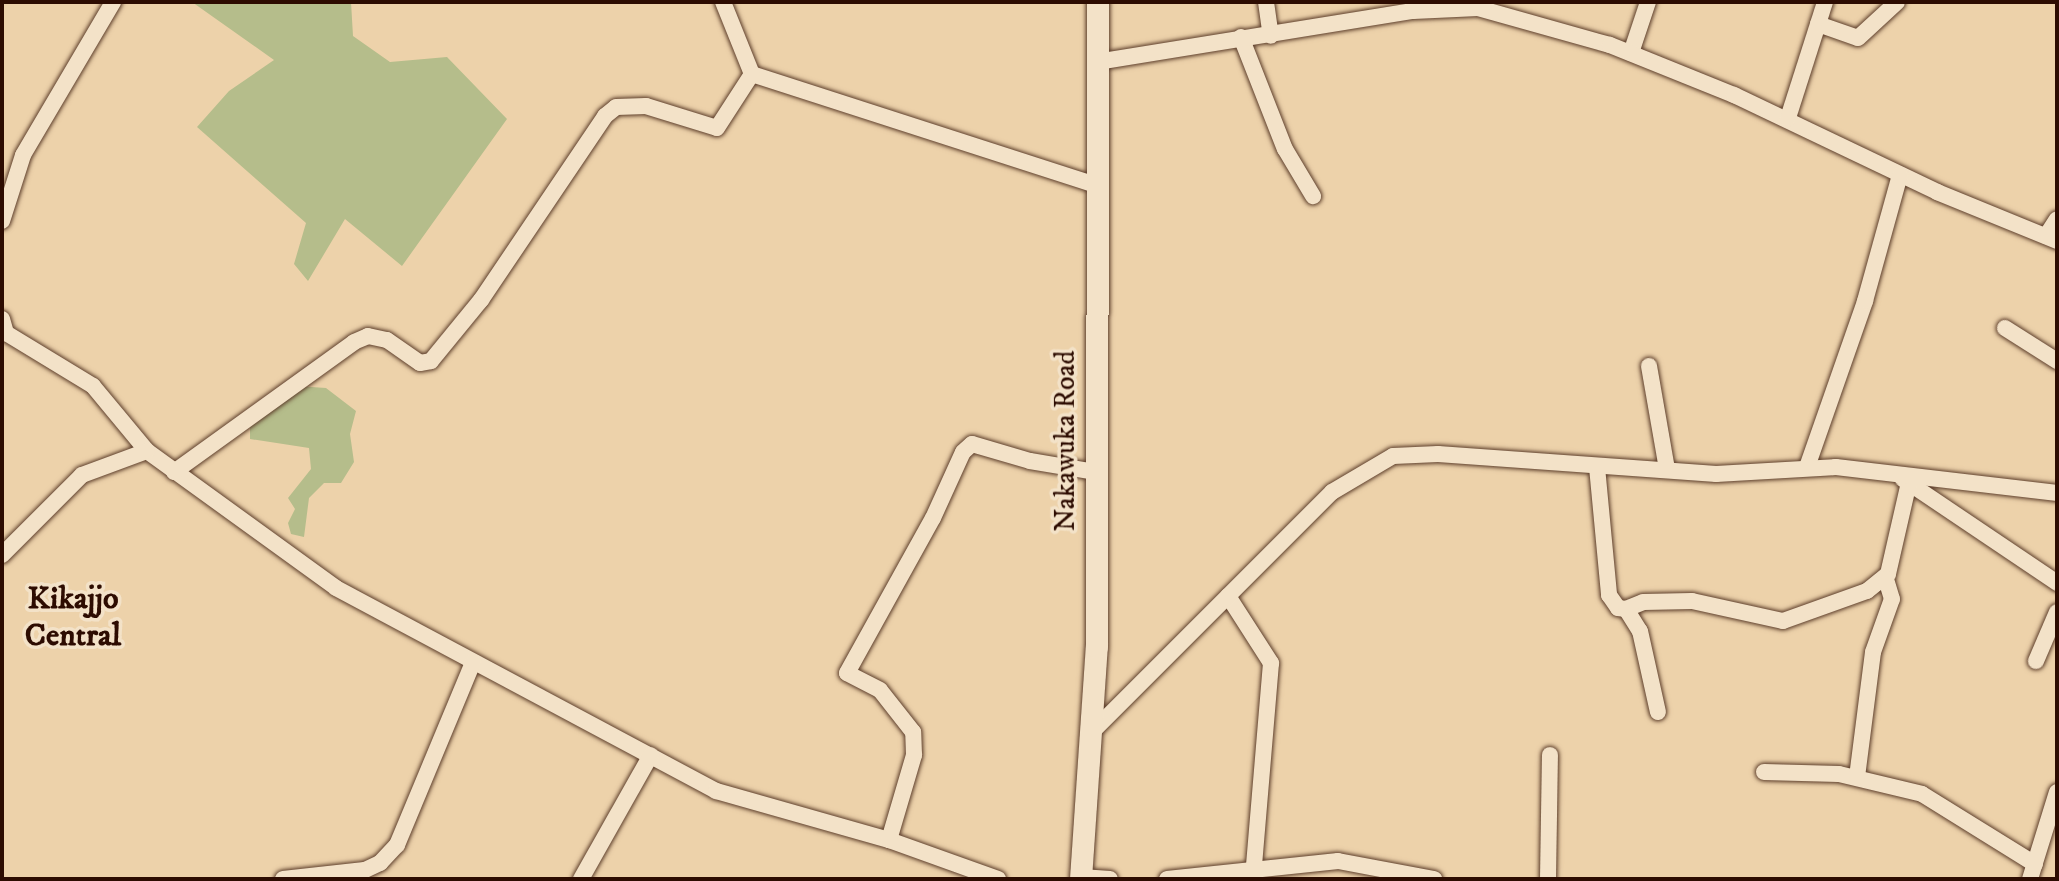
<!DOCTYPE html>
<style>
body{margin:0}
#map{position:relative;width:2059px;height:881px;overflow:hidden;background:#edd2aa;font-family:"IM FELL DW Pica",serif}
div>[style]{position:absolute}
.green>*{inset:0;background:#b5bd8b}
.roads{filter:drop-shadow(0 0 2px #5d3e2b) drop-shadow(0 0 2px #5d3e2b)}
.street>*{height:16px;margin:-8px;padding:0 8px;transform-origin:8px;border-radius:8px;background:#f3e2c8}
.secondary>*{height:22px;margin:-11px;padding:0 11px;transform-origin:11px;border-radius:11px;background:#f3e2c8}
span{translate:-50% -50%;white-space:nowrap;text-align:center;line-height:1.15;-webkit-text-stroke:7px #f3e2c8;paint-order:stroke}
.street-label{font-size:28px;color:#2d0c01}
.quarter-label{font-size:32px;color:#2d0c01;font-weight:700}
.frame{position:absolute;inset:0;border:4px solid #2d0c01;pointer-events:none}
</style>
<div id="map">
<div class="green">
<div style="clip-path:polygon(192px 2px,351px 2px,353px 36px,390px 62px,447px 57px,507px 119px,402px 266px,345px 219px,308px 281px,294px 264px,306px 223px,197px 127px,229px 91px,274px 60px)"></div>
<div style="clip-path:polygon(297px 386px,326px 388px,356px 411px,350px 434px,354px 462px,341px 483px,324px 483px,309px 498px,304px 537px,291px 534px,288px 523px,295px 509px,288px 498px,311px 469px,309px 448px,250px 439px,250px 422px)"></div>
</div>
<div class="roads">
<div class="street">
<div style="left:723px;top:2px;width:78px;rotate:68.1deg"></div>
<div style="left:752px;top:74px;width:361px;rotate:17.9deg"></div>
<div style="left:1266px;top:2px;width:34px;rotate:82deg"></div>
<div style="left:1818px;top:24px;width:42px;rotate:19.3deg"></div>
<div style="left:1858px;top:38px;width:53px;rotate:-42.7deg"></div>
<div style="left:1241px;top:37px;width:120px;rotate:68.6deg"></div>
<div style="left:1285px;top:149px;width:55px;rotate:59.2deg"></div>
<div style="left:1631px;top:53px;width:54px;rotate:-71.6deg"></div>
<div style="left:1097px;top:62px;width:320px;rotate:-9.2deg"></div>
<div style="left:1413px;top:11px;width:65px;rotate:-2.6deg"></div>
<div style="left:1478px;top:8px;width:137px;rotate:15.7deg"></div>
<div style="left:1610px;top:45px;width:134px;rotate:22deg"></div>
<div style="left:1734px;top:95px;width:225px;rotate:25.5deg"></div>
<div style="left:1937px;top:192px;width:130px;rotate:22.2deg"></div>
<div style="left:1788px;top:118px;width:122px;rotate:-72.3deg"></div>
<div style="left:2px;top:221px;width:69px;rotate:-72.3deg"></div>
<div style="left:23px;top:155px;width:178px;rotate:-59.5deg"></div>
<div style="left:2046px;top:236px;width:20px;rotate:-57deg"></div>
<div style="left:2px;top:319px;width:15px;rotate:74deg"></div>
<div style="left:6px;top:333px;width:102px;rotate:31.3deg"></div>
<div style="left:93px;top:386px;width:85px;rotate:50.3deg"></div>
<div style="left:147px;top:451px;width:233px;rotate:35.9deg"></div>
<div style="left:336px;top:588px;width:431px;rotate:28.1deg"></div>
<div style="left:716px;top:791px;width:180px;rotate:15.8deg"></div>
<div style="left:889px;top:840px;width:116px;rotate:19.7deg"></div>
<div style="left:2005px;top:328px;width:62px;rotate:32.4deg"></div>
<div style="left:1649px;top:366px;width:105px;rotate:80.1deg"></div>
<div style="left:1597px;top:467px;width:129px;rotate:84.6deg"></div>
<div style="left:1609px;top:595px;width:16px;rotate:55deg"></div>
<div style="left:1618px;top:608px;width:8px;rotate:7deg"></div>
<div style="left:1626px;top:609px;width:26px;rotate:58deg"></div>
<div style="left:1640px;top:631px;width:83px;rotate:77.5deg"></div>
<div style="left:1807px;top:467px;width:176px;rotate:-70.7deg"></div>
<div style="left:1865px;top:301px;width:131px;rotate:-74.5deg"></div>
<div style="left:174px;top:472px;width:222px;rotate:-35.8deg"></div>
<div style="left:354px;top:342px;width:15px;rotate:-23deg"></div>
<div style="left:368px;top:336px;width:19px;rotate:12deg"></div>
<div style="left:387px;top:340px;width:40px;rotate:34.9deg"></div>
<div style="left:420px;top:363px;width:11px;rotate:-10deg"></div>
<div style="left:431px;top:361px;width:79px;rotate:-50.7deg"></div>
<div style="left:481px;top:300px;width:222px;rotate:-56deg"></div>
<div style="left:605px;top:116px;width:14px;rotate:-39deg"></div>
<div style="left:616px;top:107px;width:30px;rotate:-2deg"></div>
<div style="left:646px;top:106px;width:74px;rotate:17.2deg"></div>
<div style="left:717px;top:128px;width:64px;rotate:-57.1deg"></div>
<div style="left:1903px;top:479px;width:186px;rotate:34deg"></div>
<div style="left:2px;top:555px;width:113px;rotate:-45deg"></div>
<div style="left:82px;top:475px;width:69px;rotate:-20.3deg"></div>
<div style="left:1228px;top:596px;width:80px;rotate:57.3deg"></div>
<div style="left:1271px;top:663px;width:204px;rotate:94.8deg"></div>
<div style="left:1626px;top:609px;width:18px;rotate:-22deg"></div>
<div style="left:1643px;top:602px;width:49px;rotate:-1.2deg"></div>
<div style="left:1692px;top:601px;width:93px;rotate:12.4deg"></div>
<div style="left:1783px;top:621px;width:89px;rotate:-19.7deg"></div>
<div style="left:1867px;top:591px;width:27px;rotate:-39deg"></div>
<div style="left:1888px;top:574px;width:94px;rotate:-77.1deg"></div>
<div style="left:2036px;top:661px;width:53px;rotate:-66.8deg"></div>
<div style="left:1092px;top:732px;width:339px;rotate:-45deg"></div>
<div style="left:1332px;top:492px;width:71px;rotate:-30.5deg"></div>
<div style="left:1393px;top:456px;width:45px;rotate:-2.5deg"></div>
<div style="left:1438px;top:454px;width:279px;rotate:4.1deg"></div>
<div style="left:1716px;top:474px;width:120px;rotate:-3.3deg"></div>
<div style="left:1836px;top:467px;width:223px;rotate:6.7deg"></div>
<div style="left:1764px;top:772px;width:75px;rotate:1.5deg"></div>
<div style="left:1839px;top:774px;width:85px;rotate:13.5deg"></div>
<div style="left:1922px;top:794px;width:133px;rotate:31.8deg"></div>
<div style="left:1857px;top:777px;width:126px;rotate:-82.7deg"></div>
<div style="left:1873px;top:652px;width:56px;rotate:-70.3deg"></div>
<div style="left:1892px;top:599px;width:21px;rotate:-107deg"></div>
<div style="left:889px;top:840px;width:89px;rotate:-73.6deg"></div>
<div style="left:914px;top:755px;width:23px;rotate:-92deg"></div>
<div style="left:913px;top:732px;width:53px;rotate:-128.2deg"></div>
<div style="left:880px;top:690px;width:37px;rotate:-153deg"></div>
<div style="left:847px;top:673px;width:177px;rotate:-61deg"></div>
<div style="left:933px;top:518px;width:72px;rotate:-65.6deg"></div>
<div style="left:963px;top:452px;width:12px;rotate:-42deg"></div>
<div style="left:972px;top:444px;width:60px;rotate:16.3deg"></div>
<div style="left:1030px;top:461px;width:67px;rotate:9.5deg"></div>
<div style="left:1081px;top:877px;width:29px;rotate:4deg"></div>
<div style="left:283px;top:879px;width:82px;rotate:-6.3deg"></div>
<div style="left:365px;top:870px;width:17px;rotate:-25deg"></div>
<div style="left:380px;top:863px;width:25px;rotate:-47deg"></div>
<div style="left:397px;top:845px;width:198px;rotate:-67.4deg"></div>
<div style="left:581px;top:879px;width:142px;rotate:-60.6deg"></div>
<div style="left:1167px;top:879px;width:172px;rotate:-6deg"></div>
<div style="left:1338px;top:861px;width:98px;rotate:10.6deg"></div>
<div style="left:1548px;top:879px;width:124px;rotate:-89.1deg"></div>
<div style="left:2030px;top:879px;width:91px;rotate:-72.8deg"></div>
</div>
<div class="secondary">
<div style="left:1081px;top:879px;width:233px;rotate:-86.1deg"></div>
<div style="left:1097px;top:647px;width:645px;rotate:-89.91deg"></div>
</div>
</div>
<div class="street-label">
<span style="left:1066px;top:441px;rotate:-90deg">Nakawuka Road</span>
</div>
<div class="quarter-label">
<span style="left:73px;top:618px">Kikajjo<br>Central</span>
</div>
<div class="frame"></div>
</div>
